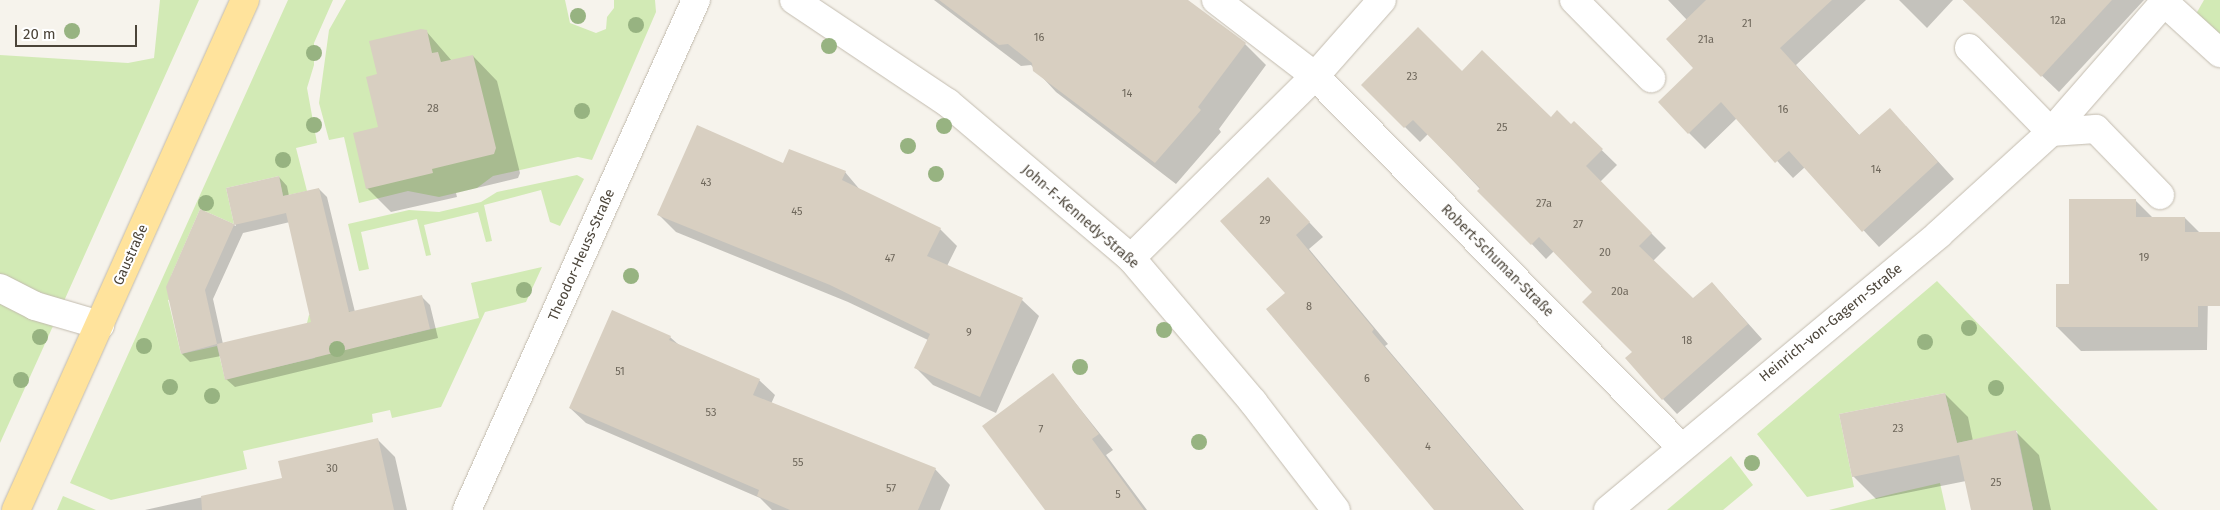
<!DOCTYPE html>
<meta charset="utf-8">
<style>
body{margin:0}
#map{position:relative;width:2220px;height:510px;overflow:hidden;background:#f6f3ec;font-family:"Fira Sans",sans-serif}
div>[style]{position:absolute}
.green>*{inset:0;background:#d2eab5}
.shadow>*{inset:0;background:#0003}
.building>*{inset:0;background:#d8cfc1}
.roads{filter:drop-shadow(0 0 1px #c2bbae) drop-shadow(0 0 1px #c2bbae)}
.minor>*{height:28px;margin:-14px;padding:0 14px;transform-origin:14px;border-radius:14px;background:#fff}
.major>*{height:28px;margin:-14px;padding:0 14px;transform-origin:14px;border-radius:14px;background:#ffe39c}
.trees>*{width:16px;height:16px;margin:-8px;border-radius:50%;background:#97b381}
span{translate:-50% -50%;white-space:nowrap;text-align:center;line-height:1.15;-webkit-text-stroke:4px #fff;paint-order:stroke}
.number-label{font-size:11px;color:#6e675b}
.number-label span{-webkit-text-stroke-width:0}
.street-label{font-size:14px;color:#4b4439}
.scale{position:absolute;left:15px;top:25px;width:122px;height:22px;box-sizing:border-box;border:2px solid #4b4439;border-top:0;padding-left:6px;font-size:15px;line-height:18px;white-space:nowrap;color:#4b4439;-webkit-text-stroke:4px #fff;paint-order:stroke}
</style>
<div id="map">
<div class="green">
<div style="clip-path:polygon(160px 0,199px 0,64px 301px,0 278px,0 55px,128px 63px,154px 58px)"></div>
<div style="clip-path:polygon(288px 0,333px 0,314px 43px,314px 65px,307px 88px,317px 143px,296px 148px,307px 191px,283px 196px,279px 176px,226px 188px,234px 224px,200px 209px,171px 276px,205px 291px,168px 300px,181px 354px,217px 346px,225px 379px,315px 358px,307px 323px,309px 315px,340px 306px,350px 312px,359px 346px,479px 318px,471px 283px,542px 267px,526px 302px,485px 312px,441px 407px,392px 418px,390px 410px,372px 414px,373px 422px,243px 451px,247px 469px,111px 500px,70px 483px)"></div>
<div style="clip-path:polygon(346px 0,565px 0,570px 23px,596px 33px,606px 29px,607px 17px,614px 8px,614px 0,655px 0,656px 12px,592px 160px,578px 157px,493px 176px,477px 188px,439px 197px,408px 191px,359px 203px,344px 137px,329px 140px,319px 103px,329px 30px)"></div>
<div style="clip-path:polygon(2204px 0,2220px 0,2220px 37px,2196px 14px)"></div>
<div style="clip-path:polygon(577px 175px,584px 179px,560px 226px,550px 222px,541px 190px,484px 205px,492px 241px,486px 242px,478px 212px,424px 225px,431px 255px,426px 256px,417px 219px,361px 232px,369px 269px,359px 271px,348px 224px,409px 210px,439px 212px,481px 202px,497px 192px)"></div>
<div style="clip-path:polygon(1937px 281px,2158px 510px,2033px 510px,2017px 431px,1957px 443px,1945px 393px,1839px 414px,1854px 487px,1807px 497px,1757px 434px)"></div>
<div style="clip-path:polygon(0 299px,53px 326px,0 443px)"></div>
<div style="clip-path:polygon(1731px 456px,1753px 485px,1723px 510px,1667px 510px)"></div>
<div style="clip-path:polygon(1940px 483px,1946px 510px,1829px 510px,1892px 494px)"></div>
<div style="clip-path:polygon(63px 496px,96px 510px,57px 510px)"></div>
</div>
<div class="shadow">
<div style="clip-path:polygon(934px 0,1187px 0,1245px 44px,1266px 65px,1219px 129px,1221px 132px,1176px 184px,1056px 92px,1031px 65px,1021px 66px)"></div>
<div style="clip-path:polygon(1668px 0,1866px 0,1796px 65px,1860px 136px,1906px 126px,1954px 179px,1879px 247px,1805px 167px,1793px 178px,1737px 118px,1705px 149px,1689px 133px,1695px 68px,1687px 20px)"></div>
<div style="clip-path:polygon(1899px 0,1953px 0,1927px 28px)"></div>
<div style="clip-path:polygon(1963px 0,2144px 0,2059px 92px)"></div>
<div style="clip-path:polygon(426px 31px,452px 61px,473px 56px,497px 81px,520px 173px,518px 178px,456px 193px,457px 197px,391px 212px,367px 188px,379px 128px,379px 75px)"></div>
<div style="clip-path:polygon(1462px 73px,1551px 119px,1571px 126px,1574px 123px,1617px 165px,1600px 182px,1666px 248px,1653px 261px,1693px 300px,1712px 283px,1762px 339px,1677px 414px,1663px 399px,1594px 292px,1554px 251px,1546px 259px,1428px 134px,1420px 142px,1363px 85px)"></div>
<div style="clip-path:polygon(784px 165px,845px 172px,861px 191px,940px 229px,957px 246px,947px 266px,1022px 300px,1039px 316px,996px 413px,933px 385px,916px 368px,928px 340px,848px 302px,676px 232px,659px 215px)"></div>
<div style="clip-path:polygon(evenodd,279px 177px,287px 186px,289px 196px,319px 189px,327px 197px,355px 312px,421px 296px,430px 305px,438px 338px,235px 387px,226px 379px,221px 356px,190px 362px,182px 354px,201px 210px,236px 226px,227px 189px,279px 177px,290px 222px,313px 323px,223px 344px,213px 299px,243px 233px,290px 222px)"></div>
<div style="clip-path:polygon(1282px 193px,1323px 237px,1309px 249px,1388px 344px,1385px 346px,1524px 510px,1437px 510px,1286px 293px)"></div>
<div style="clip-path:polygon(2135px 200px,2153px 218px,2185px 218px,2209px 242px,2207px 350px,2081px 351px,2057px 327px,2070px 286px)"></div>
<div style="clip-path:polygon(613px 312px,670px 337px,679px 345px,759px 380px,775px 395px,771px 404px,935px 469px,950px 485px,940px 510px,772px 510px,760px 498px,586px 423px,570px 408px)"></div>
<div style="clip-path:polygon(1053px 375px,1113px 450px,1106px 455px,1147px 510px,1047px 510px)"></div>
<div style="clip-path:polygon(1945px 394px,1968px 417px,1973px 441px,2016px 432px,2039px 455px,2051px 510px,1972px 510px,1966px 481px,1876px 499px,1853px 476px)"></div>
<div style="clip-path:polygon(378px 440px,395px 457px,407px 510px,145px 510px,284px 479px)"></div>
</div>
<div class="building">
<div style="clip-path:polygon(939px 0,1188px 0,1246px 43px,1198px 107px,1201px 110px,1155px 163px,1033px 71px,1032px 63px,1008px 44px,999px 45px)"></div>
<div style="clip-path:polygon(1706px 0,1832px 0,1780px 48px,1859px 135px,1890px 108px,1938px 162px,1862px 232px,1789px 151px,1775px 163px,1721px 102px,1688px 134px,1658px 102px,1693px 68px,1666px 39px)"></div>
<div style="clip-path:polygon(1963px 0,2112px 0,2041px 77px)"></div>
<div style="clip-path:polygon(1418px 27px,1462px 71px,1482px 50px,1551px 117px,1557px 110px,1571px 124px,1574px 121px,1603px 149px,1586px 166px,1652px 233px,1639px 246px,1693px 298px,1712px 282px,1748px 324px,1662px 400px,1625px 358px,1632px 352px,1582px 302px,1592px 292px,1539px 237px,1531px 245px,1477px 191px,1480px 188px,1413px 120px,1404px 128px,1361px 85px)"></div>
<div style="clip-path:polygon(421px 29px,427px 30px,432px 53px,438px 52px,441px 62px,473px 55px,496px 148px,494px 154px,432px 169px,433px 173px,366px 189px,353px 133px,378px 127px,366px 77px,377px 74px,369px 41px)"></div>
<div style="clip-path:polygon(697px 125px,783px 163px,789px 149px,846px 171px,842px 180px,941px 228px,927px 256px,1023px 298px,980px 397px,914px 368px,930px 334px,830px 285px,657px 215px)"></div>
<div style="clip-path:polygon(evenodd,279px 176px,283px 196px,319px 188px,349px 312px,422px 295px,430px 329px,225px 380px,217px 344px,181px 354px,166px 287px,200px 209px,234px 224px,226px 188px,279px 176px,286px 213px,311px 322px,217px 344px,205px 290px,234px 225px,286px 213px)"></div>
<div style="clip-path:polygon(1268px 177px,1310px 222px,1296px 235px,1374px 329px,1372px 332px,1523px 510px,1434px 510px,1266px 309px,1285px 293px,1220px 221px)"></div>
<div style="clip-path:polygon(2069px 199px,2136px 199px,2136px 217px,2185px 217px,2185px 232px,2220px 232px,2220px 306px,2198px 306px,2198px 327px,2056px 327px,2056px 284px,2069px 284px)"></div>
<div style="clip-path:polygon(612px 310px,671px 336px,669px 340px,760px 379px,753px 395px,936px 468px,918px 510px,790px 510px,757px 496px,759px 490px,569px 408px)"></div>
<div style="clip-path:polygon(1053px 373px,1099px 434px,1092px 439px,1144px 510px,1045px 510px,982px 426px)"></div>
<div style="clip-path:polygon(1945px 393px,1957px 443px,2016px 430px,2033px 510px,1971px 510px,1959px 455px,1852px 477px,1839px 414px)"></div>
<div style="clip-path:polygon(378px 438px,394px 510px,202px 510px,201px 496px,282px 478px,278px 461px)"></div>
</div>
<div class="roads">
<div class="minor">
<div style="left:794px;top:0;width:185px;rotate:33.8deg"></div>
<div style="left:948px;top:103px;width:240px;rotate:40.3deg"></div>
<div style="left:1131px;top:258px;width:189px;rotate:49.7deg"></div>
<div style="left:1253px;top:402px;width:136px;rotate:52.5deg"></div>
<div style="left:1216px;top:0;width:125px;rotate:37.5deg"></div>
<div style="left:1315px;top:76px;width:521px;rotate:45.39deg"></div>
<div style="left:1574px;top:0;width:110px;rotate:45.4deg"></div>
<div style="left:2164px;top:2px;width:76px;rotate:42.3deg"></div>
<div style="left:1969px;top:48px;width:117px;rotate:45.7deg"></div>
<div style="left:2051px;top:132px;width:45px;rotate:-3.8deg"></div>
<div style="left:2096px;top:129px;width:92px;rotate:45.9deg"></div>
<div style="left:1131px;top:258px;width:259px;rotate:-44.7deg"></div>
<div style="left:1315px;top:76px;width:101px;rotate:-48.6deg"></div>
<div style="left:0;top:288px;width:39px;rotate:27deg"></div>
<div style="left:35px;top:306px;width:68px;rotate:16.3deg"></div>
<div style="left:467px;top:510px;width:559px;rotate:-65.82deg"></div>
<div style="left:1608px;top:510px;width:431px;rotate:-39.8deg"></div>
<div style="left:1939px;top:234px;width:151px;rotate:-42.3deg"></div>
<div style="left:2051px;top:132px;width:175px;rotate:-48.9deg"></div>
</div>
<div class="major">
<div style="left:16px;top:510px;width:559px;rotate:-65.82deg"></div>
</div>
</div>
<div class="trees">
<div style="left:578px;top:16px"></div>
<div style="left:636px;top:25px"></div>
<div style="left:72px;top:31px"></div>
<div style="left:829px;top:46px"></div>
<div style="left:314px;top:53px"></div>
<div style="left:582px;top:111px"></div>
<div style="left:314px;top:125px"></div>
<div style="left:944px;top:126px"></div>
<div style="left:908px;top:146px"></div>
<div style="left:283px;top:160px"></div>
<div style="left:936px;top:174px"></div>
<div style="left:206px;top:203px"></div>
<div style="left:631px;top:276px"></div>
<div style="left:524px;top:290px"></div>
<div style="left:1969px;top:328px"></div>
<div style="left:1164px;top:330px"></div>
<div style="left:40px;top:337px"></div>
<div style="left:1925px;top:342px"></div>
<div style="left:144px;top:346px"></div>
<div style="left:337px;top:349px"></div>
<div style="left:1080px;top:367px"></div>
<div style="left:21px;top:380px"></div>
<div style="left:170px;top:387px"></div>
<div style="left:1996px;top:388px"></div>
<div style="left:212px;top:396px"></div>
<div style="left:1199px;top:442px"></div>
<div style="left:1752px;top:463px"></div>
</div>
<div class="number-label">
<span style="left:2058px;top:21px">12a</span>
<span style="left:1747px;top:24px">21</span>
<span style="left:1039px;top:38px">16</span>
<span style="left:1706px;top:40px">21a</span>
<span style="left:1412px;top:77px">23</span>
<span style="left:1127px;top:94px">14</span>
<span style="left:433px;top:109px">28</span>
<span style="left:1783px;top:110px">16</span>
<span style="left:1502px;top:128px">25</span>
<span style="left:1876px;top:170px">14</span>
<span style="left:706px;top:183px">43</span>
<span style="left:1544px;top:204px">27a</span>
<span style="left:797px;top:212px">45</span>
<span style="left:1265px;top:221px">29</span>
<span style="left:1578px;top:225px">27</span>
<span style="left:1605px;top:253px">20</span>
<span style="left:2144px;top:258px">19</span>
<span style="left:890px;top:259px">47</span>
<span style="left:1620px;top:292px">20a</span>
<span style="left:1309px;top:307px">8</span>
<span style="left:969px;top:333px">9</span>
<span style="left:1687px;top:341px">18</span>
<span style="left:620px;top:372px">51</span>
<span style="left:1367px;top:379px">6</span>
<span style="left:711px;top:413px">53</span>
<span style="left:1898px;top:429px">23</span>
<span style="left:1041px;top:430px">7</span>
<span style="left:1428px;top:447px">4</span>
<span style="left:798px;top:463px">55</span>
<span style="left:332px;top:469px">30</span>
<span style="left:1996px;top:483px">25</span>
<span style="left:891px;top:489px">57</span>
<span style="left:1118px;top:495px">5</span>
</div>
<div class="street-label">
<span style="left:1080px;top:217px;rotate:41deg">John-F.-Kennedy-Straße</span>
<span style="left:131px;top:255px;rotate:-66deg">Gaustraße</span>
<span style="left:582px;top:255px;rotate:-66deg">Theodor-Heuss-Straße</span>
<span style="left:1497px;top:261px;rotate:45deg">Robert-Schuman-Straße</span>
<span style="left:1831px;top:323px;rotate:-39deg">Heinrich-von-Gagern-Straße</span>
</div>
<div class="scale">20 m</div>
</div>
